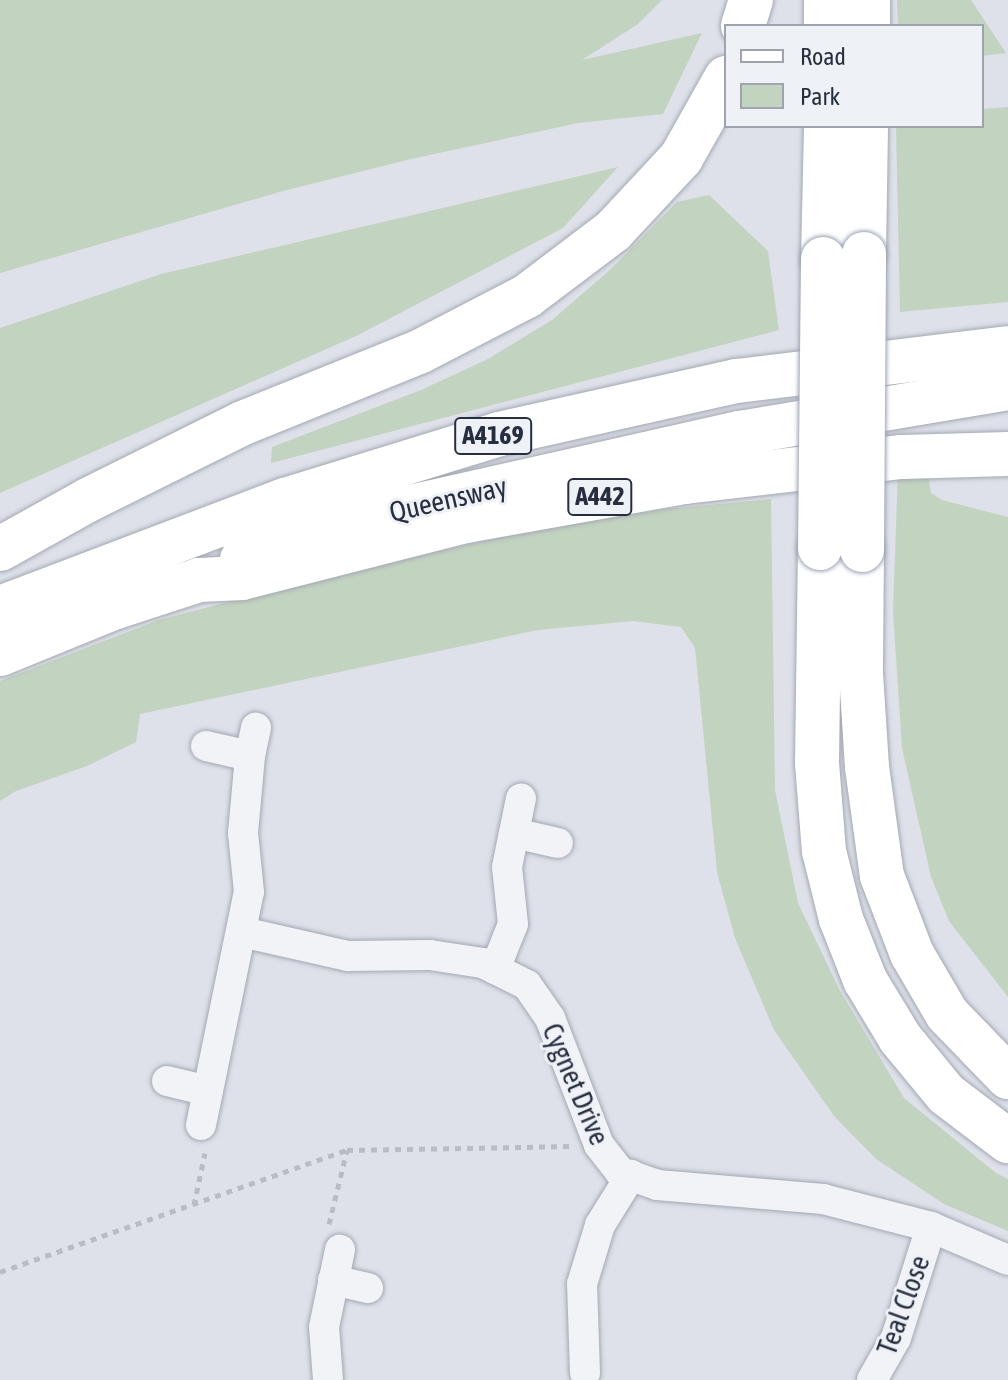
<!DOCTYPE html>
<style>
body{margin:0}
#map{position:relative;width:1008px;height:1380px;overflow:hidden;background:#dee1e9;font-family:"Asap Condensed",sans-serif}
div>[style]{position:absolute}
.green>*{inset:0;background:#c2d3bf}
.path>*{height:5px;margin-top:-2.5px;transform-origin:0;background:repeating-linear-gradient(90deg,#b8bcc4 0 6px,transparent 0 12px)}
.roads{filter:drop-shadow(0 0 2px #a3a8b3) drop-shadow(0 0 2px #a3a8b3)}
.minor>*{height:30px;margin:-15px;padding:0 15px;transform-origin:15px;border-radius:15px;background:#f1f3f7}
.primary>*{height:44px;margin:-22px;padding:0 22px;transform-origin:22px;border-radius:22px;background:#fff}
.trunk>*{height:44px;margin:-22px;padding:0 22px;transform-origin:22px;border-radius:22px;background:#fff}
.bridges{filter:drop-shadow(0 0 2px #9da4b5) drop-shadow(0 0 2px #9da4b5)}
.primary-bridge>*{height:44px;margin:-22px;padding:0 22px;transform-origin:22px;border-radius:22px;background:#fff}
.trunk-bridge>*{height:44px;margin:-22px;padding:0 22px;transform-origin:22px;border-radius:22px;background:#fff}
span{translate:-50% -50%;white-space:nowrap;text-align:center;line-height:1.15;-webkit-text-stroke:6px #eef1f6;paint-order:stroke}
.shield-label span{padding:2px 6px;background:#eef1f6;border:2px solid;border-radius:6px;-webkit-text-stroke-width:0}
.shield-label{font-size:26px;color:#272e40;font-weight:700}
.street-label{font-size:28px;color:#272e40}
.legend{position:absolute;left:724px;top:24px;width:260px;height:104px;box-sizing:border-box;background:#eef1f6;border:2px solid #9ea3ad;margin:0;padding:10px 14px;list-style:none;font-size:24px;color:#272e40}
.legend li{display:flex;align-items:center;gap:16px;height:40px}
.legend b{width:40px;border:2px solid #9ea3ad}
</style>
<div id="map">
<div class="green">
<div style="clip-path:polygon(0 0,662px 0,638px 24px,582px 60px,702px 33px,663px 114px,578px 123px,411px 159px,283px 191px,0 273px)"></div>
<div style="clip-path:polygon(897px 0,971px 0,1006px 53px,982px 56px,982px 26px,898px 26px)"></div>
<div style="clip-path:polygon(1008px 107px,1008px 302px,900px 312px,896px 126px,982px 126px,982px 109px)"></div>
<div style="clip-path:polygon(618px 167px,563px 228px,356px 336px,0 493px,0 328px,161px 274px)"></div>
<div style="clip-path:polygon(709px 195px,768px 251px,779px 330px,271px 463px,272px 447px,421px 390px,488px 359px,552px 320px,611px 269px,677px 202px)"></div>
<div style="clip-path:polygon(927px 467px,931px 493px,942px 500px,1008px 517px,1008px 997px,949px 921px,931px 877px,902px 748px,893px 612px,898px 470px)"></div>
<div style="clip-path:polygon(771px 499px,775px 790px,798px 903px,839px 989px,904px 1098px,996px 1173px,1008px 1179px,1008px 1231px,944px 1204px,876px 1159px,834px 1116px,774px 1030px,735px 938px,717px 872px,695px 648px,681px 627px,633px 621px,538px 630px,140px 714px,136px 742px,87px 766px,16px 791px,0 801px,0 681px,159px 620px,301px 583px,592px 516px)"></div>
</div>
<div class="path">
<div style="left:194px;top:1205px;width:53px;rotate:-78.1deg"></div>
<div style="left:329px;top:1224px;width:76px;rotate:-76.3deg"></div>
<div style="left:0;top:1272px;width:368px;rotate:-19.4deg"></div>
<div style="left:347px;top:1150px;width:223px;rotate:-1deg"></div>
</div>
<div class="roads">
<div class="minor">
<div style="left:206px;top:746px;width:45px;rotate:12.8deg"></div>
<div style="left:514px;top:833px;width:45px;rotate:12.8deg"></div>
<div style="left:242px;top:932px;width:109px;rotate:12.8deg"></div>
<div style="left:348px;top:956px;width:82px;rotate:-0.7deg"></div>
<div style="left:430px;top:955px;width:54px;rotate:8.6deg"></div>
<div style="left:483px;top:963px;width:49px;rotate:26.6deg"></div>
<div style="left:527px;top:985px;width:40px;rotate:55.1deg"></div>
<div style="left:550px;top:1018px;width:136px;rotate:68.9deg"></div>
<div style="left:599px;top:1145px;width:34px;rotate:52deg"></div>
<div style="left:620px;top:1172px;width:39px;rotate:19deg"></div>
<div style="left:657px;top:1185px;width:167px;rotate:4.8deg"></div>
<div style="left:823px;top:1199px;width:112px;rotate:14.5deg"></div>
<div style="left:931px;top:1227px;width:84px;rotate:23.2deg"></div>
<div style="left:495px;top:969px;width:48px;rotate:-68.2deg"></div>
<div style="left:513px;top:924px;width:57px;rotate:-96deg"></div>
<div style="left:507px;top:867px;width:70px;rotate:-78.5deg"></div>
<div style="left:167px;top:1081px;width:42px;rotate:13.7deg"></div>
<div style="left:201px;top:1125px;width:238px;rotate:-78.4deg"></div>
<div style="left:249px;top:892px;width:59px;rotate:-95.8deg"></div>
<div style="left:243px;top:833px;width:77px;rotate:-84.8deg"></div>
<div style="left:250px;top:756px;width:29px;rotate:-78deg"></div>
<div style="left:333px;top:1280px;width:36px;rotate:13deg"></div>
<div style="left:585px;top:1373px;width:89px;rotate:-91.9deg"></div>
<div style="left:582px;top:1284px;width:62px;rotate:-73deg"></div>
<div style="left:600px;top:1225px;width:59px;rotate:-58.2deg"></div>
<div style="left:328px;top:1380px;width:53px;rotate:-94.3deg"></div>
<div style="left:324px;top:1327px;width:79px;rotate:-78.3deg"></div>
<div style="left:872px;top:1380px;width:48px;rotate:-60.3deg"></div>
<div style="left:896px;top:1338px;width:116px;rotate:-72.5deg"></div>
</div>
<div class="primary">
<div style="left:826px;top:0;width:26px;rotate:90deg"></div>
<div style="left:823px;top:259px;width:133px;rotate:-88.7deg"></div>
<div style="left:820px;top:548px;width:215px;rotate:90.8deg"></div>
<div style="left:817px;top:763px;width:88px;rotate:85.5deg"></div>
<div style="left:824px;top:851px;width:70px;rotate:76deg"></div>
<div style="left:841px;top:919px;width:66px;rotate:68.5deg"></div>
<div style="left:865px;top:980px;width:68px;rotate:58.9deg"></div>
<div style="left:900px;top:1038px;width:72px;rotate:50.6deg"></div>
<div style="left:946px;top:1094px;width:78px;rotate:37.2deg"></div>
<div style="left:242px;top:559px;width:149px;rotate:-17.9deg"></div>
<div style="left:384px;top:513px;width:365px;rotate:-12.7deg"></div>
<div style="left:740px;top:433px;width:272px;rotate:-9.5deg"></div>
<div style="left:0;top:608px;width:305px;rotate:-20.8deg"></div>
<div style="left:285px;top:500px;width:224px;rotate:-17.1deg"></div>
<div style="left:499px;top:434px;width:244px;rotate:-12.6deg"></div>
<div style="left:737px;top:381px;width:273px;rotate:-6.9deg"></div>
</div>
<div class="trunk">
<div style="left:743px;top:26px;width:27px;rotate:-73deg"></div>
<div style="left:868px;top:26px;width:26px;rotate:-90deg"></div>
<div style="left:864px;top:254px;width:128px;rotate:-89.1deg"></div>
<div style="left:0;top:549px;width:101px;rotate:-29.1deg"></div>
<div style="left:88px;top:500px;width:173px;rotate:-26.4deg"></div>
<div style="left:243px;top:423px;width:192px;rotate:-22deg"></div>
<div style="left:421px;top:351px;width:119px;rotate:-27.4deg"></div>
<div style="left:527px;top:296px;width:108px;rotate:-37.1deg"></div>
<div style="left:613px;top:231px;width:100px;rotate:-47deg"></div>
<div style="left:681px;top:158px;width:92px;rotate:-60.6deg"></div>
<div style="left:862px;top:550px;width:124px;rotate:90.5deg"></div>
<div style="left:861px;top:674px;width:93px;rotate:86.3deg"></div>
<div style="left:867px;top:767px;width:110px;rotate:82.2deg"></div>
<div style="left:882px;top:876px;width:84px;rotate:69deg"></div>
<div style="left:912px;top:954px;width:69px;rotate:59.7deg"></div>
<div style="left:947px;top:1014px;width:88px;rotate:45.9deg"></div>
<div style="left:0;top:654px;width:125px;rotate:-22.1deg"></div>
<div style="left:116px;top:607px;width:87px;rotate:-18deg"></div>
<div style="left:199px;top:580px;width:43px;rotate:-2.7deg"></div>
<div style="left:242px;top:578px;width:231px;rotate:-14.3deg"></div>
<div style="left:466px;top:521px;width:222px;rotate:-10.1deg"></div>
<div style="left:685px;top:482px;width:218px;rotate:-6.6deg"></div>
<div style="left:902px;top:457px;width:106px;rotate:-1.6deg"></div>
</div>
</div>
<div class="bridges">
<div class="primary-bridge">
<div style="left:820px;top:548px;width:289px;rotate:-89.4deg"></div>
</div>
<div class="trunk-bridge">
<div style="left:862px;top:550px;width:296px;rotate:-89.6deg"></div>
</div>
</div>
<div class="shield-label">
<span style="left:493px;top:436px">A4169</span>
<span style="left:600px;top:497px">A442</span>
</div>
<div class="street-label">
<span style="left:448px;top:499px;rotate:-13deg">Queensway</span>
<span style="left:576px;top:1084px;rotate:67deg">Cygnet Drive</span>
<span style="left:903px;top:1305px;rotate:-70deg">Teal Close</span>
</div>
<ul class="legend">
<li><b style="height:10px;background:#fff"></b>Road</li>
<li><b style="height:22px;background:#c2d3bf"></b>Park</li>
</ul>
</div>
